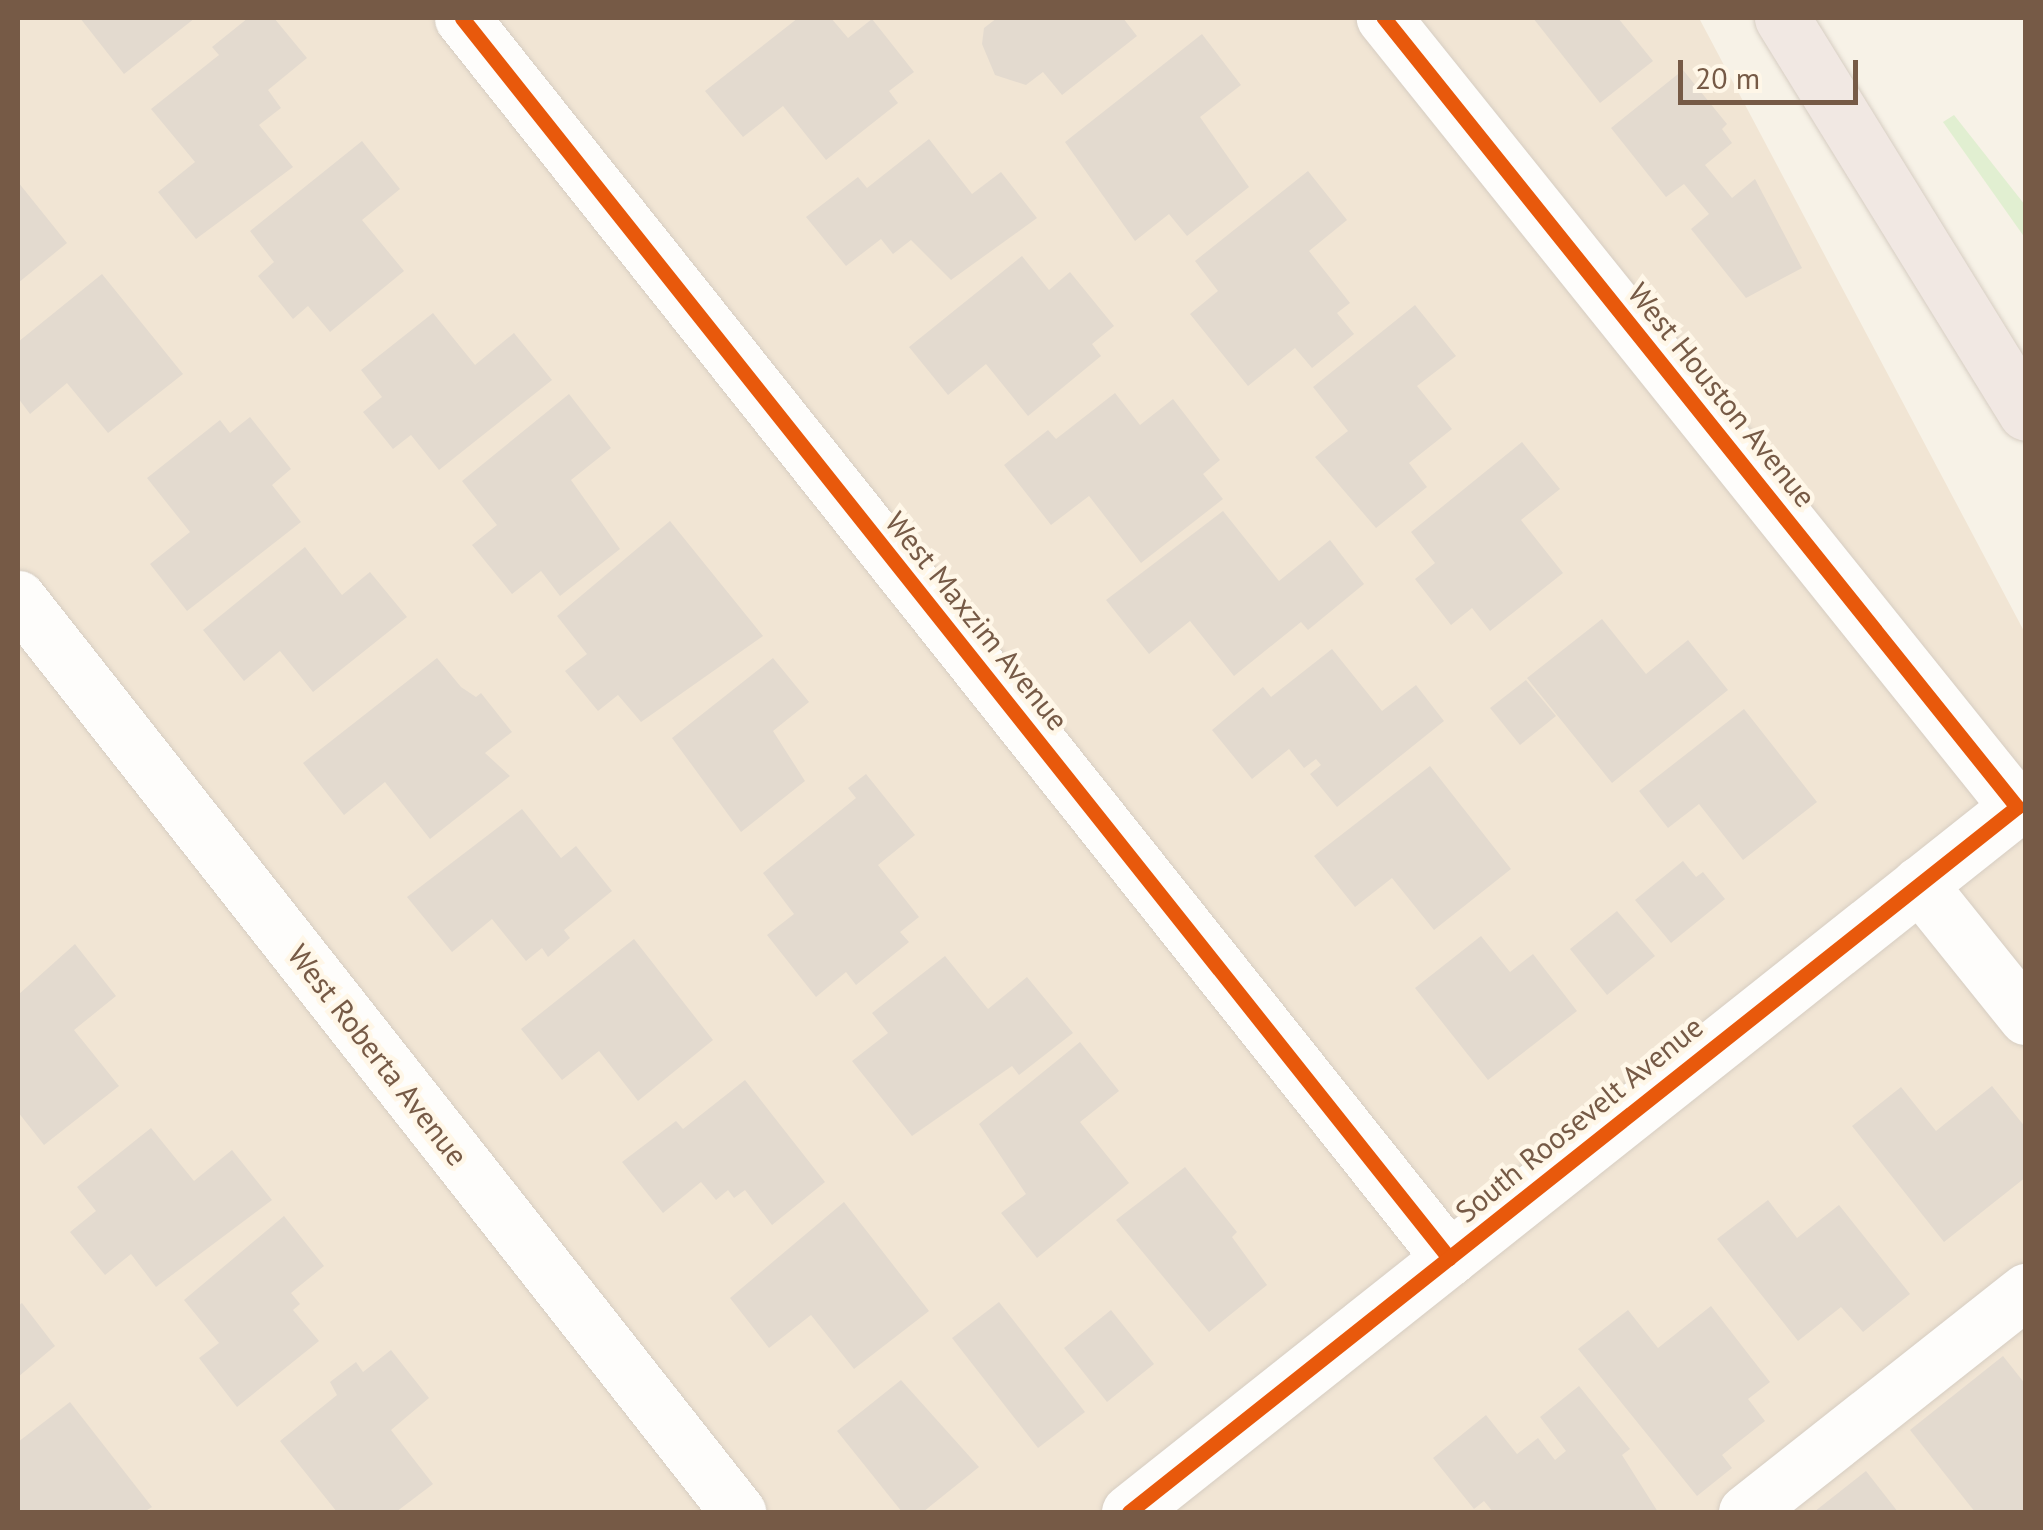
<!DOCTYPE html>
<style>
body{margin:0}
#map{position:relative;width:2043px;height:1530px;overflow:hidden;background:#f7f2e7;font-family:"PT Sans",sans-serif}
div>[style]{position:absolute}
.residential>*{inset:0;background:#f1e5d4}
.green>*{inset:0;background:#e1efd1}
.building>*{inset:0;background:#e3dacf}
.roads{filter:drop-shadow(0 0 2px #d6cdc2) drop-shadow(0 0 2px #d6cdc2)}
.minor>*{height:55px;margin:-27.5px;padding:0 27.5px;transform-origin:27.5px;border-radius:27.5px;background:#fefdfb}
.highway>*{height:55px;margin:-27.5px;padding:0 27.5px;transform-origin:27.5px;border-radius:27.5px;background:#f1e8e3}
.cycleway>*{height:15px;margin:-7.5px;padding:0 7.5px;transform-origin:7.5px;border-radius:7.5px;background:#e8590c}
span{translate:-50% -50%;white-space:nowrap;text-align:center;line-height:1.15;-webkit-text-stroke:9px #fff7e8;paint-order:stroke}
.street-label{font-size:30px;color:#765a46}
.frame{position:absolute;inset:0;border:20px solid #765a46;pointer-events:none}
.scale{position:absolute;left:1678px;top:60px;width:180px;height:45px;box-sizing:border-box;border:5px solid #765a46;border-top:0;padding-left:12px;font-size:30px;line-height:35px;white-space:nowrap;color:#765a46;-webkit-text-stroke:8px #fff7e8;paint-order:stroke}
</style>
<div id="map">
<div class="residential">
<div style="clip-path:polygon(18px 18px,1699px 18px,2025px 633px,2025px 1512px,18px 1512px)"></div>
</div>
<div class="green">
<div style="clip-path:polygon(1954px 115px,2025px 205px,2025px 238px,1943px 122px)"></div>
</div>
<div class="building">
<div style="clip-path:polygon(80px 18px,195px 18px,124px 74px)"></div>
<div style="clip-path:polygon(248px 18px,274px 18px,307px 58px,268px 90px,281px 108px,259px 125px,293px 167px,196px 239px,158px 192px,195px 162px,151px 109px,219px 55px,212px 47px)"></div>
<div style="clip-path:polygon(798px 18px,831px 18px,848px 38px,872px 19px,914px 72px,889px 91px,898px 103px,826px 160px,783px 106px,743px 137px,705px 91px)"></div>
<div style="clip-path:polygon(997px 18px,1123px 18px,1137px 36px,1062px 95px,1043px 72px,1026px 85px,995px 75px,982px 44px,984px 28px)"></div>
<div style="clip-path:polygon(1533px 18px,1618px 18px,1653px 61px,1600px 103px)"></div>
<div style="clip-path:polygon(1202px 34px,1241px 85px,1200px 117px,1249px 187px,1187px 236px,1169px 214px,1135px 241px,1065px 142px)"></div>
<div style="clip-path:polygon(1683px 70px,1727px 124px,1722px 129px,1732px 143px,1705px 165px,1732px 198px,1755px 179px,1802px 268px,1746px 298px,1691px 229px,1709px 214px,1684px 184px,1666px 197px,1611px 128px)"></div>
<div style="clip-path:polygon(929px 139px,972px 194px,1001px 172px,1037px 218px,951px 280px,911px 240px,893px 254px,881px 239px,846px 266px,806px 217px,858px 177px,867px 188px)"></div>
<div style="clip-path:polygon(362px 141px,400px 189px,362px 220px,404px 271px,330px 332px,308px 306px,293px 319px,258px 276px,274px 262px,250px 231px)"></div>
<div style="clip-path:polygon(1308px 171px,1347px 220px,1309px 251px,1350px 303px,1337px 313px,1354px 334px,1312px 368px,1295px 348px,1248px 386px,1190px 314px,1218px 291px,1195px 261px)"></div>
<div style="clip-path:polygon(18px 182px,67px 243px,18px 283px)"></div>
<div style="clip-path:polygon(1022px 256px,1049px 290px,1070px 272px,1114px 326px,1092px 344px,1101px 356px,1028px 416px,986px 364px,948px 395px,909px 347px)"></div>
<div style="clip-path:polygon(102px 274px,183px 374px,108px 433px,67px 383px,30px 414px,18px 398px,18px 342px)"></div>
<div style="clip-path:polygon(1415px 305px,1456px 356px,1417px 386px,1452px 429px,1409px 463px,1427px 487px,1376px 528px,1315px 457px,1348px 431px,1313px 387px)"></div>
<div style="clip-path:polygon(433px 313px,475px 365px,514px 333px,552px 380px,439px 470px,411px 435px,393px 449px,363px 412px,382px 397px,361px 370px)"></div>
<div style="clip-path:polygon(1115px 393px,1140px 425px,1173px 399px,1220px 460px,1203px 474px,1223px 499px,1141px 563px,1089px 496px,1051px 525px,1004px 465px,1048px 430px,1056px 439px)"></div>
<div style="clip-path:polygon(569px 394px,611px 448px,571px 480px,620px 549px,560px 596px,541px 571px,512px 594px,472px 545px,497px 525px,462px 481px)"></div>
<div style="clip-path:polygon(250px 417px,291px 469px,272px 485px,301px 522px,187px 611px,150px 564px,190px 532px,147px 478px,220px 420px,230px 433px)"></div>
<div style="clip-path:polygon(1522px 442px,1560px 489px,1521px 520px,1563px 573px,1490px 631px,1472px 608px,1451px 625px,1415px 579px,1435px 563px,1411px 532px)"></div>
<div style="clip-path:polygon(1223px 511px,1279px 581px,1330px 540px,1364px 584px,1308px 630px,1301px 622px,1234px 676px,1190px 621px,1149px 654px,1106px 600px)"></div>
<div style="clip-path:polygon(670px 521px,763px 636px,641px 722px,618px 695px,598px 711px,565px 671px,587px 654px,557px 616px)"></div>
<div style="clip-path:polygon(305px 547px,342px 595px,370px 572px,407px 617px,313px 692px,280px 651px,244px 681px,203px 630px)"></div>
<div style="clip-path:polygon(1602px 619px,1646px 674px,1688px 640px,1728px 690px,1612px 783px,1527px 678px)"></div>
<div style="clip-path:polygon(1332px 649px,1382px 711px,1416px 685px,1444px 721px,1337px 807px,1310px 774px,1321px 765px,1316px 759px,1304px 768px,1289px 749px,1252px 779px,1212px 730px,1263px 687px,1271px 697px)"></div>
<div style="clip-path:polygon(437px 658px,461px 687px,476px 697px,481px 693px,512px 732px,485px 753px,510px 776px,430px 839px,385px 782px,344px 815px,303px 763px)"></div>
<div style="clip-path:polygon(773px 658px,809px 702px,773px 731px,805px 781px,741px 832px,672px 738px)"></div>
<div style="clip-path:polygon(1526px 680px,1556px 716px,1520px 745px,1490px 708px)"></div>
<div style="clip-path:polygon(1744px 709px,1817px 802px,1743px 860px,1699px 804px,1668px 828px,1639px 791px)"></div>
<div style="clip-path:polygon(1430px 766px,1511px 869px,1434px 930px,1392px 878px,1355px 907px,1314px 856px)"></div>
<div style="clip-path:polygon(866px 774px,915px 835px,878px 865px,919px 917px,900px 932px,909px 942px,856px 985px,846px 972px,816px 997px,767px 935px,794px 914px,763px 873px,856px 798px,848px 788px)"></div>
<div style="clip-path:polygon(522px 809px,561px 858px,576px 846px,612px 891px,564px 930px,570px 938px,548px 957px,542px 948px,526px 961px,492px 919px,452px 952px,407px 897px)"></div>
<div style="clip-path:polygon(1683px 861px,1696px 877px,1703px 872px,1725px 899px,1671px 943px,1635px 900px)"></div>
<div style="clip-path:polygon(1617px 911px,1655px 956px,1607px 995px,1570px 949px)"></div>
<div style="clip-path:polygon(1481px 936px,1510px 972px,1533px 954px,1577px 1011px,1488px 1080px,1415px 988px)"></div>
<div style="clip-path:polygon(634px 939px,713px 1040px,638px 1101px,599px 1051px,562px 1080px,521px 1029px)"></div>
<div style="clip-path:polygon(75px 944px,116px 996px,74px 1030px,119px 1086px,44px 1145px,18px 1112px,18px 995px)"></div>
<div style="clip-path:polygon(945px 956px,988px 1009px,1027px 977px,1073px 1033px,1019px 1075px,1012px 1066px,912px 1136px,852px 1061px,888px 1033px,872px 1013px)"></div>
<div style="clip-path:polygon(1080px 1042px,1119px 1091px,1080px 1122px,1129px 1183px,1037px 1258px,1001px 1213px,1026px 1194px,979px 1124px)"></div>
<div style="clip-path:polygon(745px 1080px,825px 1182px,772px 1225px,745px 1190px,734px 1198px,728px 1190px,716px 1200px,701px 1182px,663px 1213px,622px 1162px,676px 1121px,683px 1129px)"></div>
<div style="clip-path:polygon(1992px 1086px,2026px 1128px,2026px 1177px,1944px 1242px,1852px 1126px,1901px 1087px,1936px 1131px)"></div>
<div style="clip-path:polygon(151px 1128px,194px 1181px,232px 1150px,272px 1200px,156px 1287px,131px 1254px,105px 1275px,70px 1232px,96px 1211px,77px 1187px)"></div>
<div style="clip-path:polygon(1185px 1167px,1237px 1232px,1232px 1237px,1267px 1285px,1209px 1332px,1116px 1220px)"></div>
<div style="clip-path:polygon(1768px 1200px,1797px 1238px,1839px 1205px,1910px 1294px,1863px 1332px,1841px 1307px,1798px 1341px,1717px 1239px)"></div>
<div style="clip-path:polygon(844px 1202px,929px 1311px,854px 1369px,811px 1315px,769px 1348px,730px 1298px)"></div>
<div style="clip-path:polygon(284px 1216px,324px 1266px,291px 1293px,300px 1304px,293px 1310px,319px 1341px,237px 1407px,199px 1358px,219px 1343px,184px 1300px)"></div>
<div style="clip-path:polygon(999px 1302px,1085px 1412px,1038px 1448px,952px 1338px)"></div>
<div style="clip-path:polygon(22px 1303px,55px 1346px,18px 1377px,18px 1306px)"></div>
<div style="clip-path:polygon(1711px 1306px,1770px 1382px,1748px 1399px,1765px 1421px,1722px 1455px,1732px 1468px,1697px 1496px,1578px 1349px,1628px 1310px,1658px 1348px)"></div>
<div style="clip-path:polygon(1111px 1310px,1154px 1364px,1107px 1402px,1064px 1348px)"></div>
<div style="clip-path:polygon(391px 1350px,429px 1398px,391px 1430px,433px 1484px,396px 1512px,337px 1512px,280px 1441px,337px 1395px,330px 1382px,356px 1362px,363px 1372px)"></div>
<div style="clip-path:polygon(2003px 1356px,2026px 1385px,2026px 1512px,1975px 1512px,1910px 1430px)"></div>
<div style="clip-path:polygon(901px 1380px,979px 1467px,923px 1512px,902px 1512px,837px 1431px)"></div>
<div style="clip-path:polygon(1579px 1386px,1630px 1449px,1622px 1455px,1658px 1512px,1493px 1512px,1484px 1501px,1474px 1509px,1433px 1458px,1486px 1415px,1517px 1454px,1538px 1438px,1555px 1460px,1566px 1451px,1540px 1417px)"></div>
<div style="clip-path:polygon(70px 1402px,152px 1507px,144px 1512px,18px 1512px,18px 1442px)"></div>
<div style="clip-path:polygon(1866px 1471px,1898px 1512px,1814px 1512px)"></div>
</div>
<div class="roads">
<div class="minor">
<div style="left:462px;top:18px;width:1585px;rotate:51.48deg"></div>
<div style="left:18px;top:598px;width:1164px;rotate:51.77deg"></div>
<div style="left:1919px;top:884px;width:171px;rotate:51.2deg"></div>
<div style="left:1129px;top:1512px;width:1134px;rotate:-38.45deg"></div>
<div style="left:2017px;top:807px;width:1012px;rotate:-128.74deg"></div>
<div style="left:1746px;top:1512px;width:357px;rotate:-38.3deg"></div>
</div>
<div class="highway">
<div style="left:1782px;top:18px;width:464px;rotate:58.3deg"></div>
</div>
</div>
<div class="cycleway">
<div style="left:462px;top:18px;width:1585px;rotate:51.48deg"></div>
<div style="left:1129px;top:1512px;width:1134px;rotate:-38.45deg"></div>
<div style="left:2017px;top:807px;width:1012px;rotate:-128.74deg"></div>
</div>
<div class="street-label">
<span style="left:1722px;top:395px;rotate:51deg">West Houston Avenue</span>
<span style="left:977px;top:621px;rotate:51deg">West Maxzim Avenue</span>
<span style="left:378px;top:1055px;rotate:52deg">West Roberta Avenue</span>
<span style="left:1579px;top:1119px;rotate:-39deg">South Roosevelt Avenue</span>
</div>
<div class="frame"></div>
<div class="scale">20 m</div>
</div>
